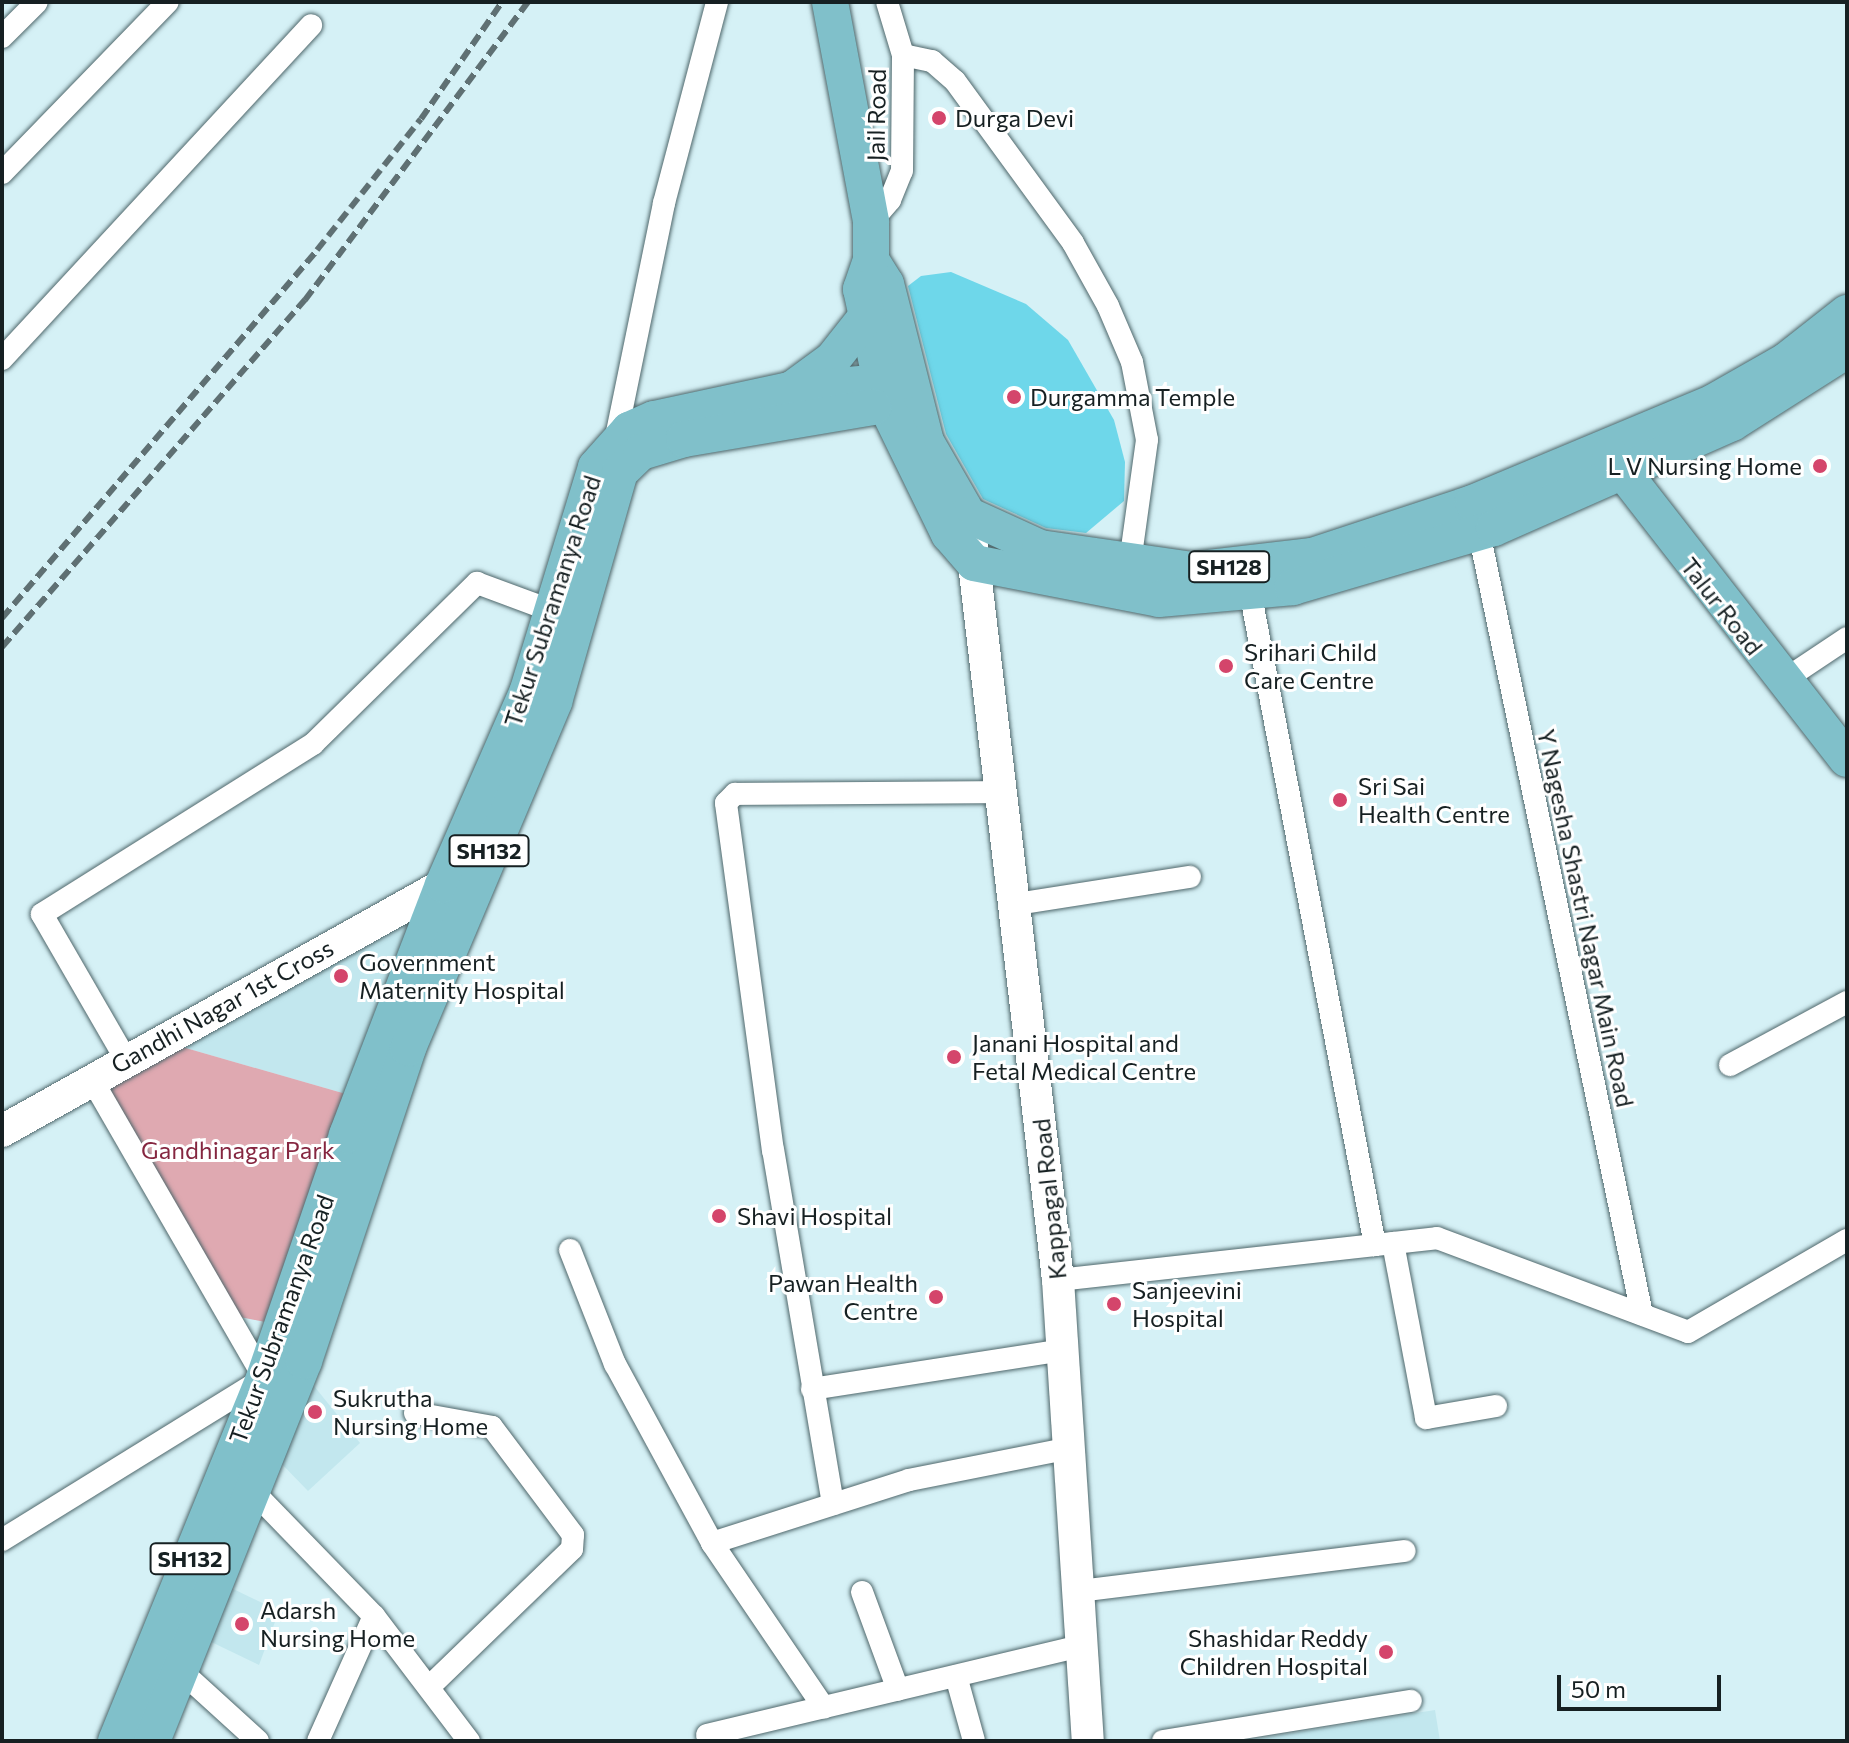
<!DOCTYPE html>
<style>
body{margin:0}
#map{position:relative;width:1849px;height:1743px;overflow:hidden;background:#d5f1f6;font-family:Commissioner,sans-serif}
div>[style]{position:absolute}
.built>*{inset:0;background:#c2e7ee}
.green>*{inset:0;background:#dfa9b1}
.building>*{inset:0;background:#6ed7ea}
.roads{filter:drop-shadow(0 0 2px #4f676b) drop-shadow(0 0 2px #4f676b)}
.street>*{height:22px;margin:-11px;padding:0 11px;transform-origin:11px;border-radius:11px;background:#fff}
.secondary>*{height:32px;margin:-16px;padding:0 16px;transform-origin:16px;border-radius:16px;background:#fff}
.primary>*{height:36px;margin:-18px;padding:0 18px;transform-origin:18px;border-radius:18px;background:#80c0ca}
.rail>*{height:6px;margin-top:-3px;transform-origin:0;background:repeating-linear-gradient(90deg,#5f7073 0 12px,transparent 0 18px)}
.dots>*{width:22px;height:22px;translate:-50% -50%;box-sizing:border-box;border:4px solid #fff;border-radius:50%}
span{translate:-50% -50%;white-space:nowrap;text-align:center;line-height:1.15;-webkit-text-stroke:6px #fff;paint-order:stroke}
.shield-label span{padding:2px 6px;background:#fff;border:2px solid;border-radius:6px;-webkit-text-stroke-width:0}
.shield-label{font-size:22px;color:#162022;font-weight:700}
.street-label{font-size:24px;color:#162022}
.poi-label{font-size:24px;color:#162022}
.left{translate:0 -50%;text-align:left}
.right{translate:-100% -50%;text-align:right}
.park-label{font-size:24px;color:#852640}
.frame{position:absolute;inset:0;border:4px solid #162022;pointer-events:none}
.scale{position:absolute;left:1557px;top:1675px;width:164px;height:36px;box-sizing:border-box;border:4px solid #162022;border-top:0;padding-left:10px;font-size:24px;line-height:28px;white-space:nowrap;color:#162022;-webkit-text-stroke:6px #fff;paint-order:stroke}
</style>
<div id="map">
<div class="built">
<div style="clip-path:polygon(416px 911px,346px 1094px,165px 1042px)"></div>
<div style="clip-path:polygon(310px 1381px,360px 1443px,308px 1491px,274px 1456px)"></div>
<div style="clip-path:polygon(227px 1586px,279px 1611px,259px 1665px,203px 1638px)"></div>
<div style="clip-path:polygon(1435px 1710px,1440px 1741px,1243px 1741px)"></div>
</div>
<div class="green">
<div style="clip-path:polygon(165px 1042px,346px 1094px,270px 1323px,240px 1317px,98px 1079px)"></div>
</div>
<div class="building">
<div style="clip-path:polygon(951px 272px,1026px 304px,1068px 340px,1114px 420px,1125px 462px,1124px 501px,1086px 533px,1046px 528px,983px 499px,946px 434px,908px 286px,921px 276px)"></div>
</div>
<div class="roads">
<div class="street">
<div style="left:2px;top:37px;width:49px;rotate:-45deg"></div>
<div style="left:903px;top:55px;width:30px;rotate:12deg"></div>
<div style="left:932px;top:61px;width:30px;rotate:41deg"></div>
<div style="left:955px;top:81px;width:200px;rotate:53.9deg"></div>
<div style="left:1073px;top:243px;width:72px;rotate:60.9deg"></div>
<div style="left:1108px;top:306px;width:61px;rotate:66.8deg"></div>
<div style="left:1132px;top:362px;width:79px;rotate:79.1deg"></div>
<div style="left:1147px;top:440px;width:124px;rotate:97.9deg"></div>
<div style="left:2px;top:173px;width:238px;rotate:-45.9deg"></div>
<div style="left:871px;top:222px;width:29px;rotate:-49deg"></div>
<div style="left:890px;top:200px;width:31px;rotate:-68deg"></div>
<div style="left:902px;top:171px;width:116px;rotate:-89.5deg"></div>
<div style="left:903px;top:55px;width:55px;rotate:-106.8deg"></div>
<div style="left:2px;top:359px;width:455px;rotate:-47.2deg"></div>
<div style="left:615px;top:442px;width:244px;rotate:-78.4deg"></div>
<div style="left:664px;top:203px;width:208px;rotate:-75.2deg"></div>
<div style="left:1479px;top:532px;width:799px;rotate:78.23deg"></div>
<div style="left:1250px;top:591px;width:666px;rotate:79.18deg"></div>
<div style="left:1781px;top:682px;width:79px;rotate:-33.7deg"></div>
<div style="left:1017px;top:904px;width:175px;rotate:-8.9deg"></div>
<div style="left:125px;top:1058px;width:166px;rotate:-120deg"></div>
<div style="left:42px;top:914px;width:320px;rotate:-32.1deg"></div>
<div style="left:313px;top:744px;width:230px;rotate:-44.5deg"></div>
<div style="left:477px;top:583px;width:78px;rotate:20.3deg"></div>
<div style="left:1730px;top:1065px;width:133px;rotate:-28.3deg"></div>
<div style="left:91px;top:1078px;width:346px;rotate:60deg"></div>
<div style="left:1393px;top:1243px;width:178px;rotate:79.3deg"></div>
<div style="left:1426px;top:1418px;width:71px;rotate:-9.7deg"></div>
<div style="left:570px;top:1250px;width:123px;rotate:68.5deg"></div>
<div style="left:615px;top:1364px;width:204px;rotate:61.5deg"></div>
<div style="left:712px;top:1543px;width:207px;rotate:-17.7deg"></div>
<div style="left:909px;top:1480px;width:164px;rotate:-11.2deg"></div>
<div style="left:1058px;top:1280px;width:381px;rotate:-6.3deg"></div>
<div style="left:1437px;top:1238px;width:268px;rotate:20.5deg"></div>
<div style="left:1688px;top:1332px;width:184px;rotate:-30.1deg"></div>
<div style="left:812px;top:1389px;width:254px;rotate:-8.8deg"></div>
<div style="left:415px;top:1413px;width:78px;rotate:10.3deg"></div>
<div style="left:492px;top:1427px;width:135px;rotate:53.1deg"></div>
<div style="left:573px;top:1535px;width:14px;rotate:94deg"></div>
<div style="left:572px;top:1549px;width:199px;rotate:136deg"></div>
<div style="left:245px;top:1483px;width:185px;rotate:45.9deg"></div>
<div style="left:374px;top:1616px;width:157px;rotate:52.8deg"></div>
<div style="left:833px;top:1504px;width:358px;rotate:-99.6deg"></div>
<div style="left:773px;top:1151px;width:351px;rotate:-97.7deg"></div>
<div style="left:726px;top:803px;width:13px;rotate:-45deg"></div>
<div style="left:735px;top:794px;width:268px;rotate:-0.4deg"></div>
<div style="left:2px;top:1540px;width:307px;rotate:-31.7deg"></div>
<div style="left:712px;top:1543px;width:199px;rotate:55.8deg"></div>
<div style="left:1079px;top:1591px;width:328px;rotate:-7deg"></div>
<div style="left:862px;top:1592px;width:104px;rotate:69.8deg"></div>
<div style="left:181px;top:1671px;width:104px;rotate:42.3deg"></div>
<div style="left:956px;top:1676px;width:67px;rotate:74.5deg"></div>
<div style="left:707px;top:1735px;width:385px;rotate:-13.4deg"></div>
<div style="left:318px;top:1741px;width:137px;rotate:-65.9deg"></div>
<div style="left:1163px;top:1741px;width:251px;rotate:-9.2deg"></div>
</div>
<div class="secondary">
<div style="left:971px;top:538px;width:747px;rotate:83.31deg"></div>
<div style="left:1058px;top:1280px;width:462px;rotate:86.3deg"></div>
<div style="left:2px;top:1131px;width:521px;rotate:-29.17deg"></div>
</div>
<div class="primary">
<div style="left:830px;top:2px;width:224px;rotate:79.4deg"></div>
<div style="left:871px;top:222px;width:38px;rotate:90deg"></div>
<div style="left:871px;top:260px;width:28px;rotate:58deg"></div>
<div style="left:886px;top:284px;width:163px;rotate:75.8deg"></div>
<div style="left:926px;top:442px;width:84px;rotate:60.1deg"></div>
<div style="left:968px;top:515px;width:79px;rotate:24.6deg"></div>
<div style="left:1040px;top:548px;width:154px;rotate:8.2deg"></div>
<div style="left:1192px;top:570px;width:121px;rotate:-6.7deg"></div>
<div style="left:1312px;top:556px;width:169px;rotate:-18.2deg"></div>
<div style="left:1473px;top:503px;width:261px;rotate:-22.7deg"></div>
<div style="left:1714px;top:402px;width:83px;rotate:-29.7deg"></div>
<div style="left:1786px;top:361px;width:78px;rotate:-38.2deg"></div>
<div style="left:871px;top:260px;width:31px;rotate:109deg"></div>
<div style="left:861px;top:289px;width:119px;rotate:77.8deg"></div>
<div style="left:886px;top:405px;width:144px;rotate:64deg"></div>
<div style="left:949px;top:534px;width:38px;rotate:49deg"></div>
<div style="left:974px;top:563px;width:188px;rotate:11deg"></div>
<div style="left:1159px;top:599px;width:135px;rotate:-5.1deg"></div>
<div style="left:1293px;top:587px;width:209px;rotate:-16.4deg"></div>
<div style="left:1494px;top:528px;width:260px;rotate:-23.8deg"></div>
<div style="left:1732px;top:423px;width:136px;rotate:-32.4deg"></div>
<div style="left:791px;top:390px;width:52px;rotate:-36.4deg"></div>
<div style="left:833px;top:359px;width:53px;rotate:-51.8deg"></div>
<div style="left:1610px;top:455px;width:385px;rotate:52.1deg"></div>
<div style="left:116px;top:1741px;width:392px;rotate:-67.8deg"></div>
<div style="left:264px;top:1378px;width:257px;rotate:-71.1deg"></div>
<div style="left:347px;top:1135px;width:268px;rotate:-69deg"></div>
<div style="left:443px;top:885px;width:210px;rotate:-66.4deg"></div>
<div style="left:527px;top:693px;width:236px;rotate:-73deg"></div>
<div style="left:596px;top:467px;width:50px;rotate:-48.3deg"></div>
<div style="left:629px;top:430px;width:27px;rotate:-24deg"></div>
<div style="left:654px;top:419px;width:138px;rotate:-12.1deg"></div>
<div style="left:789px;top:390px;width:119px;rotate:-4.8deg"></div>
<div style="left:152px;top:1741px;width:409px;rotate:-68.2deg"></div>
<div style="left:304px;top:1361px;width:330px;rotate:-71.6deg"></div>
<div style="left:408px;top:1048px;width:376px;rotate:-67.1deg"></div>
<div style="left:554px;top:702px;width:239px;rotate:-74deg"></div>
<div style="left:620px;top:472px;width:29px;rotate:-44deg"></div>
<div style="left:641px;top:452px;width:45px;rotate:-16.8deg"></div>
<div style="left:684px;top:439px;width:192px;rotate:-9.6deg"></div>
</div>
</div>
<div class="rail">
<div style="left:2px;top:618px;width:484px;rotate:-49.4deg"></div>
<div style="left:317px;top:250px;width:167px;rotate:-51.6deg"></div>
<div style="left:421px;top:119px;width:142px;rotate:-55.3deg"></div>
<div style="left:2px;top:647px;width:461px;rotate:-48.9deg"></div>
<div style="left:305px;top:300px;width:372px;rotate:-53.2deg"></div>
</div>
<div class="dots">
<div style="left:939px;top:118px;background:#d4456b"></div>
<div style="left:1014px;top:397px;background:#d4456b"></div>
<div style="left:1820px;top:466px;background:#d4456b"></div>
<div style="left:1226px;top:666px;background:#d4456b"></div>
<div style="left:1340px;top:800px;background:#d4456b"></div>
<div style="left:341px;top:976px;background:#d4456b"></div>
<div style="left:954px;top:1057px;background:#d4456b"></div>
<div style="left:719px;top:1216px;background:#d4456b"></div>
<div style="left:936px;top:1297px;background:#d4456b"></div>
<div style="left:1114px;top:1304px;background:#d4456b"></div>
<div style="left:315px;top:1412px;background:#d4456b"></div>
<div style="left:242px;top:1624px;background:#d4456b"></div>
<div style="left:1386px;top:1652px;background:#d4456b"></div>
</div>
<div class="shield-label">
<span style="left:1229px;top:567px">SH128</span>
<span style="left:489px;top:851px">SH132</span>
<span style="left:190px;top:1559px">SH132</span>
</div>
<div class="street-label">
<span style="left:876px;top:115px;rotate:-89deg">Jail Road</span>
<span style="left:552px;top:601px;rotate:-72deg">Tekur Subramanya Road</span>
<span style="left:1722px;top:606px;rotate:52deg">Talur Road</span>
<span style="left:1586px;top:918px;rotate:78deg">Y Nagesha Shastri Nagar Main Road</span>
<span style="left:222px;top:1006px;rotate:-29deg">Gandhi Nagar 1st Cross</span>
<span style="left:1049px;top:1199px;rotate:-96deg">Kappagal Road</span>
<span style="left:281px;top:1319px;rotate:-70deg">Tekur Subramanya Road</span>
</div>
<div class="poi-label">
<span class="left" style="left:955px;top:118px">Durga Devi</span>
<span class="left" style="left:1030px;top:397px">Durgamma Temple</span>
<span class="right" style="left:1802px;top:466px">L V Nursing Home</span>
<span class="left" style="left:1244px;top:666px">Srihari Child<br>Care Centre</span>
<span class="left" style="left:1358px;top:800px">Sri Sai<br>Health Centre</span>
<span class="left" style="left:359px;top:976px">Government<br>Maternity Hospital</span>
<span class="left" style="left:972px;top:1057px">Janani Hospital and<br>Fetal Medical Centre</span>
<span class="left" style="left:737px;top:1216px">Shavi Hospital</span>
<span class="right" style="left:918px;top:1297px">Pawan Health<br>Centre</span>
<span class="left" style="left:1132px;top:1304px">Sanjeevini<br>Hospital</span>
<span class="left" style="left:333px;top:1412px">Sukrutha<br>Nursing Home</span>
<span class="left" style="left:260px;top:1624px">Adarsh<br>Nursing Home</span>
<span class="right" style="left:1368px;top:1652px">Shashidar Reddy<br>Children Hospital</span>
</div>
<div class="park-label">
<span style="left:238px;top:1150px">Gandhinagar Park</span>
</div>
<div class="frame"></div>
<div class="scale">50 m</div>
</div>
